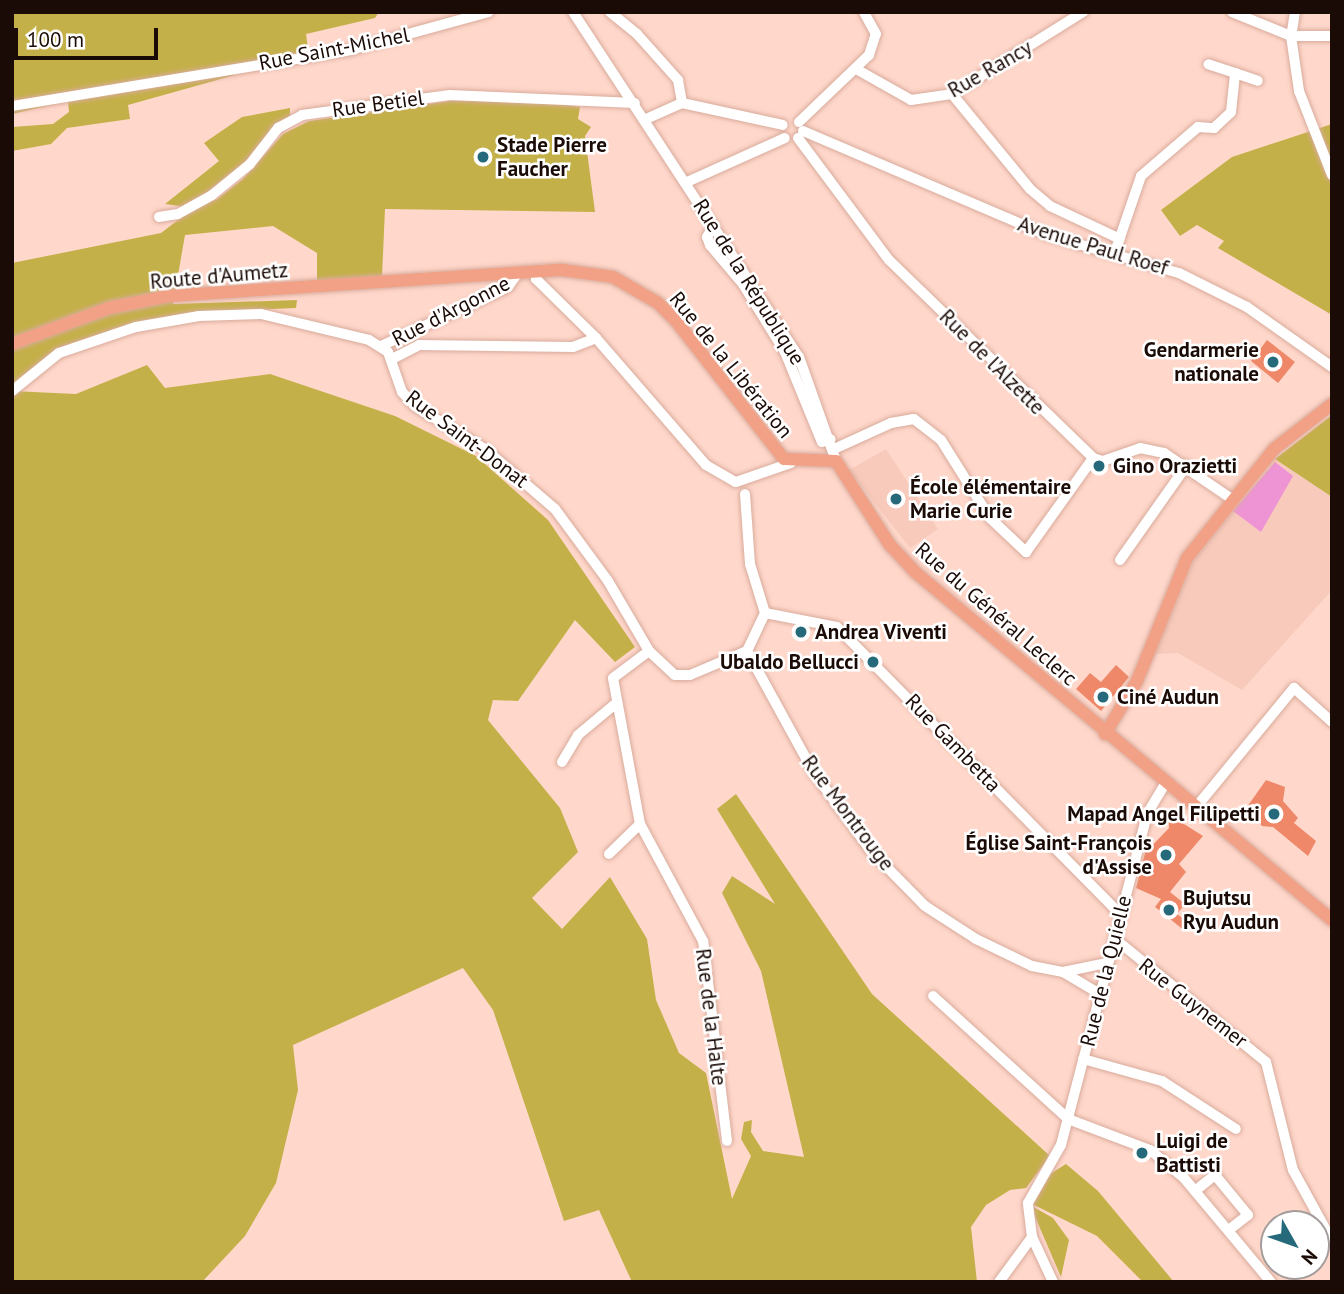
<!DOCTYPE html>
<meta charset="utf-8">
<style>
body{margin:0}
#map{position:relative;width:1344px;height:1294px;overflow:hidden;background:#ffd8cb;font-family:"PT Sans",sans-serif}
div>[style]{position:absolute}
.built>*{inset:0;background:#f7cabb}
.green>*{inset:0;background:#c4b049}
.water>*{inset:0;background:#ee94d4}
.building>*{inset:0;background:#ee8868}
.roads{filter:drop-shadow(0 0 2px #d9ab9c) drop-shadow(0 0 2px #d9ab9c)}
.minor>*{height:10px;margin:-5px;padding:0 5px;transform-origin:5px;border-radius:5px;background:#fff}
.major>*{height:12px;margin:-6px;padding:0 6px;transform-origin:6px;border-radius:6px;background:#f2a186}
.dots>*{width:19px;height:19px;translate:-50% -50%;box-sizing:border-box;border:4px solid #fff;border-radius:50%}
span{translate:-50% -50%;white-space:nowrap;text-align:center;line-height:1.15;-webkit-text-stroke:5px #fff;paint-order:stroke}
.street-label{font-size:21px;color:#1b0b06}
.poi-label{font-size:21px;color:#1b0b06;font-weight:700}
.left{translate:0 -50%;text-align:left}
.right{translate:-100% -50%;text-align:right}
.frame{position:absolute;inset:0;border:14px solid #1b0b06;pointer-events:none}
.north{position:absolute;left:1260px;top:1210px;width:70px;height:70px;box-sizing:border-box;background:#fff;border:2px solid #a49d9b;border-radius:50%;rotate:130deg;font-size:19px;font-weight:700;line-height:28px;text-align:center;color:#1b0b06}
.north::after{content:'';display:block;margin:auto;width:24px;height:32px;background:#25697a;clip-path:polygon(50% 0,100% 100%,50% 72%,0 100%)}
.scale{position:absolute;left:14px;top:28px;width:144px;height:32px;box-sizing:border-box;border:4px solid #1b0b06;border-top:0;padding-left:9px;font-size:21px;line-height:24px;white-space:nowrap;color:#1b0b06;-webkit-text-stroke:5px #fff;paint-order:stroke}
</style>
<div id="map">
<div class="built">
<div style="clip-path:polygon(886px 449px,938px 529px,910px 548px,849px 470px)"></div>
<div style="clip-path:polygon(1275px 459px,1332px 497px,1332px 590px,1242px 690px,1178px 653px,1155px 654px,1193px 562px)"></div>
</div>
<div class="green">
<div style="clip-path:polygon(12px 12px,379px 12px,375px 18px,306px 34px,309px 56px,234px 69px,235px 75px,128px 105px,130px 119px,67px 128px,51px 144px,12px 151px,12px 127px,53px 124px,69px 112px,68px 101px,12px 114px)"></div>
<div style="clip-path:polygon(528px 100px,580px 107px,578px 119px,591px 127px,585px 136px,595px 212px,385px 209px,382px 277px,317px 281px,317px 253px,273px 226px,185px 235px,173px 304px,297px 300px,296px 308px,198px 312px,57px 350px,12px 386px,12px 263px,161px 233px,194px 208px,165px 204px,219px 161px,204px 143px,242px 117px,290px 108px,290px 119px,213px 195px,216px 200px,243px 179px,283px 134px,309px 121px,450px 101px)"></div>
<div style="clip-path:polygon(1332px 124px,1332px 315px,1218px 248px,1224px 241px,1197px 225px,1180px 236px,1161px 210px,1232px 157px)"></div>
<div style="clip-path:polygon(147px 365px,165px 388px,270px 374px,395px 416px,476px 456px,548px 520px,635px 647px,615px 662px,575px 620px,518px 701px,493px 700px,488px 720px,560px 808px,578px 852px,532px 898px,562px 929px,610px 877px,647px 939px,656px 1000px,679px 1053px,706px 1073px,732px 1199px,751px 1156px,741px 1139px,744px 1122px,752px 1120px,751px 1132px,763px 1151px,804px 1157px,761px 971px,722px 893px,732px 876px,775px 904px,717px 809px,736px 794px,872px 994px,1050px 1156px,1026px 1188px,1010px 1190px,986px 1205px,971px 1227px,977px 1282px,632px 1282px,599px 1210px,564px 1221px,493px 1010px,463px 968px,293px 1045px,298px 1090px,276px 1183px,245px 1236px,202px 1282px,12px 1282px,12px 391px,76px 394px)"></div>
<div style="clip-path:polygon(1332px 415px,1332px 497px,1275px 459px)"></div>
<div style="clip-path:polygon(1066px 1164px,1098px 1191px,1174px 1282px,1143px 1282px,1097px 1236px,1032px 1204px,1050px 1174px)"></div>
<div style="clip-path:polygon(1030px 1205px,1053px 1218px,1069px 1240px,1061px 1277px)"></div>
</div>
<div class="water">
<div style="clip-path:polygon(1275px 462px,1293px 476px,1261px 532px,1233px 511px)"></div>
</div>
<div class="building">
<div style="clip-path:polygon(1267px 340px,1295px 362px,1278px 383px,1251px 361px)"></div>
<div style="clip-path:polygon(1116px 665px,1129px 677px,1101px 711px,1076px 689px,1090px 673px,1101px 682px)"></div>
<div style="clip-path:polygon(1266px 780px,1285px 787px,1283px 801px,1298px 818px,1294px 823px,1316px 841px,1308px 856px,1273px 827px,1262px 826px,1247px 807px)"></div>
<div style="clip-path:polygon(1168px 814px,1203px 836px,1179px 864px,1186px 872px,1170px 892px,1185px 904px,1177px 914px,1191px 924px,1185px 931px,1155px 907px,1161px 899px,1136px 888px,1145px 853px,1169px 828px)"></div>
</div>
<div class="roads">
<div class="minor">
<div style="left:573px;top:12px;width:412px;rotate:56.8deg"></div>
<div style="left:799px;top:357px;width:110px;rotate:70.4deg"></div>
<div style="left:610px;top:12px;width:35px;rotate:39deg"></div>
<div style="left:637px;top:34px;width:62px;rotate:48.3deg"></div>
<div style="left:678px;top:80px;width:23px;rotate:80deg"></div>
<div style="left:1232px;top:12px;width:64px;rotate:22.1deg"></div>
<div style="left:1291px;top:36px;width:41px"></div>
<div style="left:1295px;top:12px;width:24px;rotate:99deg"></div>
<div style="left:1291px;top:36px;width:56px;rotate:81.7deg"></div>
<div style="left:1299px;top:91px;width:90px;rotate:68.6deg"></div>
<div style="left:856px;top:69px;width:63px;rotate:29.4deg"></div>
<div style="left:911px;top:100px;width:41px;rotate:-8.3deg"></div>
<div style="left:952px;top:94px;width:155px;rotate:-32deg"></div>
<div style="left:1235px;top:73px;width:24px;rotate:19deg"></div>
<div style="left:952px;top:94px;width:123px;rotate:50.6deg"></div>
<div style="left:1030px;top:189px;width:26px;rotate:40deg"></div>
<div style="left:1050px;top:206px;width:77px;rotate:25.2deg"></div>
<div style="left:12px;top:106px;width:338px;rotate:-9.4deg"></div>
<div style="left:346px;top:51px;width:148px;rotate:-15.3deg"></div>
<div style="left:646px;top:119px;width:39px;rotate:-24deg"></div>
<div style="left:682px;top:103px;width:103px;rotate:12.3deg"></div>
<div style="left:799px;top:122px;width:97px;rotate:-43.7deg"></div>
<div style="left:869px;top:55px;width:22px;rotate:-72deg"></div>
<div style="left:876px;top:34px;width:25px;rotate:-119deg"></div>
<div style="left:803px;top:131px;width:265px;rotate:23.1deg"></div>
<div style="left:1047px;top:235px;width:137px;rotate:16.1deg"></div>
<div style="left:1179px;top:273px;width:76px;rotate:26.6deg"></div>
<div style="left:1247px;top:307px;width:104px;rotate:35.2deg"></div>
<div style="left:798px;top:138px;width:152px;rotate:53.3deg"></div>
<div style="left:889px;top:260px;width:284px;rotate:44.1deg"></div>
<div style="left:1093px;top:458px;width:10px;rotate:17deg"></div>
<div style="left:1103px;top:461px;width:39px;rotate:-19deg"></div>
<div style="left:1140px;top:448px;width:25px;rotate:12deg"></div>
<div style="left:1164px;top:453px;width:82px;rotate:34.1deg"></div>
<div style="left:687px;top:182px;width:107px;rotate:-24.2deg"></div>
<div style="left:159px;top:217px;width:19px;rotate:-9deg"></div>
<div style="left:178px;top:214px;width:39px;rotate:-29deg"></div>
<div style="left:212px;top:195px;width:49px;rotate:-39.2deg"></div>
<div style="left:250px;top:164px;width:46px;rotate:-52.1deg"></div>
<div style="left:278px;top:128px;width:27px;rotate:-28deg"></div>
<div style="left:302px;top:115px;width:149px;rotate:-7.7deg"></div>
<div style="left:450px;top:95px;width:185px;rotate:2.5deg"></div>
<div style="left:714px;top:225px;width:14px;rotate:120deg"></div>
<div style="left:707px;top:237px;width:9px;rotate:69deg"></div>
<div style="left:710px;top:245px;width:51px;rotate:49.8deg"></div>
<div style="left:743px;top:284px;width:80px;rotate:58.3deg"></div>
<div style="left:785px;top:352px;width:97px;rotate:67.7deg"></div>
<div style="left:822px;top:442px;width:9px;rotate:-18deg"></div>
<div style="left:1115px;top:252px;width:80px;rotate:-71.1deg"></div>
<div style="left:1141px;top:176px;width:75px;rotate:-40.7deg"></div>
<div style="left:1198px;top:127px;width:16px;rotate:4deg"></div>
<div style="left:1214px;top:128px;width:23px;rotate:-43deg"></div>
<div style="left:1231px;top:112px;width:39px;rotate:-84deg"></div>
<div style="left:1235px;top:73px;width:28px;rotate:-162deg"></div>
<div style="left:536px;top:272px;width:7px;rotate:90deg"></div>
<div style="left:536px;top:279px;width:84px;rotate:44.5deg"></div>
<div style="left:596px;top:338px;width:168px;rotate:49.1deg"></div>
<div style="left:706px;top:465px;width:34px;rotate:30deg"></div>
<div style="left:736px;top:482px;width:58px;rotate:-19.1deg"></div>
<div style="left:381px;top:346px;width:140px;rotate:-24.9deg"></div>
<div style="left:508px;top:287px;width:16px;rotate:-55deg"></div>
<div style="left:392px;top:359px;width:30px;rotate:-27deg"></div>
<div style="left:419px;top:345px;width:154px;rotate:0.7deg"></div>
<div style="left:573px;top:347px;width:25px;rotate:-21deg"></div>
<div style="left:12px;top:391px;width:60px;rotate:-39deg"></div>
<div style="left:59px;top:353px;width:81px;rotate:-18.7deg"></div>
<div style="left:136px;top:327px;width:64px;rotate:-9.9deg"></div>
<div style="left:199px;top:316px;width:62px;rotate:-1.8deg"></div>
<div style="left:261px;top:314px;width:111px;rotate:13.5deg"></div>
<div style="left:369px;top:340px;width:22px;rotate:32deg"></div>
<div style="left:388px;top:352px;width:42px;rotate:70.7deg"></div>
<div style="left:402px;top:392px;width:19px;rotate:47deg"></div>
<div style="left:415px;top:406px;width:82px;rotate:31.6deg"></div>
<div style="left:485px;top:449px;width:92px;rotate:40.6deg"></div>
<div style="left:555px;top:509px;width:89px;rotate:53.6deg"></div>
<div style="left:608px;top:581px;width:81px;rotate:59.6deg"></div>
<div style="left:834px;top:449px;width:63px;rotate:-24.5deg"></div>
<div style="left:891px;top:423px;width:23px;rotate:-10deg"></div>
<div style="left:914px;top:419px;width:34px;rotate:38deg"></div>
<div style="left:941px;top:440px;width:92px;rotate:57.9deg"></div>
<div style="left:990px;top:518px;width:50px;rotate:43.4deg"></div>
<div style="left:1026px;top:552px;width:115px;rotate:-54.5deg"></div>
<div style="left:1120px;top:560px;width:116px;rotate:-54.8deg"></div>
<div style="left:765px;top:613px;width:73px;rotate:11deg"></div>
<div style="left:837px;top:627px;width:403px;rotate:45.4deg"></div>
<div style="left:747px;top:651px;width:139px;rotate:61.2deg"></div>
<div style="left:814px;top:773px;width:97px;rotate:53.8deg"></div>
<div style="left:871px;top:851px;width:77px;rotate:45.5deg"></div>
<div style="left:925px;top:906px;width:61px;rotate:32.9deg"></div>
<div style="left:976px;top:939px;width:62px;rotate:25.7deg"></div>
<div style="left:1032px;top:966px;width:32px;rotate:11deg"></div>
<div style="left:1063px;top:972px;width:43px;rotate:30.7deg"></div>
<div style="left:562px;top:762px;width:31px;rotate:-59deg"></div>
<div style="left:578px;top:735px;width:47px;rotate:-39.8deg"></div>
<div style="left:1197px;top:806px;width:153px;rotate:-50.6deg"></div>
<div style="left:1294px;top:688px;width:51px;rotate:41.8deg"></div>
<div style="left:609px;top:854px;width:43px;rotate:-44.1deg"></div>
<div style="left:1114px;top:938px;width:196px;rotate:39.2deg"></div>
<div style="left:1266px;top:1062px;width:111px;rotate:76deg"></div>
<div style="left:1293px;top:1170px;width:81px;rotate:61.2deg"></div>
<div style="left:1063px;top:972px;width:45px;rotate:-11.6deg"></div>
<div style="left:933px;top:996px;width:183px;rotate:42.3deg"></div>
<div style="left:1068px;top:1119px;width:88px;rotate:20.7deg"></div>
<div style="left:1150px;top:1150px;width:44px;rotate:39.5deg"></div>
<div style="left:1184px;top:1178px;width:136px;rotate:50.1deg"></div>
<div style="left:1083px;top:1059px;width:82px;rotate:15.6deg"></div>
<div style="left:1162px;top:1081px;width:88px;rotate:33deg"></div>
<div style="left:727px;top:1141px;width:201px;rotate:-96.8deg"></div>
<div style="left:703px;top:941px;width:133px;rotate:-118.3deg"></div>
<div style="left:640px;top:824px;width:148px;rotate:-100.5deg"></div>
<div style="left:613px;top:678px;width:45px;rotate:-36.9deg"></div>
<div style="left:649px;top:651px;width:35px;rotate:43deg"></div>
<div style="left:675px;top:675px;width:15px"></div>
<div style="left:690px;top:675px;width:62px;rotate:-22.8deg"></div>
<div style="left:747px;top:651px;width:42px;rotate:-64.7deg"></div>
<div style="left:765px;top:613px;width:51px;rotate:-107deg"></div>
<div style="left:750px;top:564px;width:70px;rotate:-94.1deg"></div>
<div style="left:1195px;top:1191px;width:26px;rotate:-39deg"></div>
<div style="left:1215px;top:1175px;width:52px;rotate:50.5deg"></div>
<div style="left:1248px;top:1215px;width:24px;rotate:142deg"></div>
<div style="left:999px;top:1282px;width:56px;rotate:-53.7deg"></div>
<div style="left:1053px;top:1282px;width:50px;rotate:-115deg"></div>
<div style="left:1032px;top:1237px;width:34px;rotate:-97deg"></div>
<div style="left:1028px;top:1203px;width:67px;rotate:-60.4deg"></div>
<div style="left:1061px;top:1145px;width:342px;rotate:-75.4deg"></div>
<div style="left:1147px;top:814px;width:37px;rotate:-59deg"></div>
</div>
<div class="major">
<div style="left:12px;top:344px;width:103px;rotate:-20.4deg"></div>
<div style="left:109px;top:308px;width:60px;rotate:-11.5deg"></div>
<div style="left:168px;top:296px;width:395px;rotate:-3.8deg"></div>
<div style="left:562px;top:270px;width:51px;rotate:7.8deg"></div>
<div style="left:613px;top:277px;width:52px;rotate:30deg"></div>
<div style="left:658px;top:303px;width:25px;rotate:45deg"></div>
<div style="left:676px;top:321px;width:175px;rotate:52deg"></div>
<div style="left:784px;top:459px;width:52px;rotate:2.2deg"></div>
<div style="left:836px;top:461px;width:100px;rotate:57.3deg"></div>
<div style="left:890px;top:545px;width:37px;rotate:47deg"></div>
<div style="left:915px;top:572px;width:543px;rotate:39.85deg"></div>
<div style="left:1105px;top:734px;width:62px;rotate:-58.9deg"></div>
<div style="left:1137px;top:681px;width:133px;rotate:-67.9deg"></div>
<div style="left:1187px;top:558px;width:139px;rotate:-51.4deg"></div>
<div style="left:1274px;top:449px;width:73px;rotate:-37.8deg"></div>
</div>
</div>
<div class="dots">
<div style="left:483px;top:157px;background:#25697a"></div>
<div style="left:1273px;top:362px;background:#25697a"></div>
<div style="left:1099px;top:466px;background:#25697a"></div>
<div style="left:896px;top:499px;background:#25697a"></div>
<div style="left:801px;top:632px;background:#25697a"></div>
<div style="left:873px;top:662px;background:#25697a"></div>
<div style="left:1103px;top:697px;background:#25697a"></div>
<div style="left:1274px;top:814px;background:#25697a"></div>
<div style="left:1166px;top:855px;background:#25697a"></div>
<div style="left:1169px;top:910px;background:#25697a"></div>
<div style="left:1142px;top:1153px;background:#25697a"></div>
</div>
<div class="street-label">
<span style="left:334px;top:49px;rotate:-11deg">Rue Saint-Michel</span>
<span style="left:990px;top:69px;rotate:-30deg">Rue Rancy</span>
<span style="left:378px;top:104px;rotate:-8deg">Rue Betiel</span>
<span style="left:1093px;top:246px;rotate:17deg">Avenue Paul Roef</span>
<span style="left:219px;top:276px;rotate:-5deg">Route d'Aumetz</span>
<span style="left:749px;top:282px;rotate:58deg">Rue de la République</span>
<span style="left:451px;top:311px;rotate:-27deg">Rue d'Argonne</span>
<span style="left:992px;top:362px;rotate:45deg">Rue de l'Alzette</span>
<span style="left:731px;top:365px;rotate:51deg">Rue de la Libération</span>
<span style="left:467px;top:439px;rotate:37deg">Rue Saint-Donat</span>
<span style="left:996px;top:614px;rotate:41deg">Rue du Général Leclerc</span>
<span style="left:953px;top:743px;rotate:46deg">Rue Gambetta</span>
<span style="left:848px;top:813px;rotate:53deg">Rue Montrouge</span>
<span style="left:1106px;top:971px;rotate:-76deg">Rue de la Quielle</span>
<span style="left:1193px;top:1003px;rotate:38deg">Rue Guynemer</span>
<span style="left:711px;top:1017px;rotate:83deg">Rue de la Halte</span>
</div>
<div class="poi-label">
<span class="left" style="left:497px;top:157px">Stade Pierre<br>Faucher</span>
<span class="right" style="left:1259px;top:362px">Gendarmerie<br>nationale</span>
<span class="left" style="left:1113px;top:466px">Gino Orazietti</span>
<span class="left" style="left:910px;top:499px">École élémentaire<br>Marie Curie</span>
<span class="left" style="left:815px;top:632px">Andrea Viventi</span>
<span class="right" style="left:859px;top:662px">Ubaldo Bellucci</span>
<span class="left" style="left:1117px;top:697px">Ciné Audun</span>
<span class="right" style="left:1260px;top:814px">Mapad Angel Filipetti</span>
<span class="right" style="left:1152px;top:855px">Église Saint-François<br>d'Assise</span>
<span class="left" style="left:1183px;top:910px">Bujutsu<br>Ryu Audun</span>
<span class="left" style="left:1156px;top:1153px">Luigi de<br>Battisti</span>
</div>
<div class="frame"></div>
<div class="north">N</div>
<div class="scale">100 m</div>
</div>
